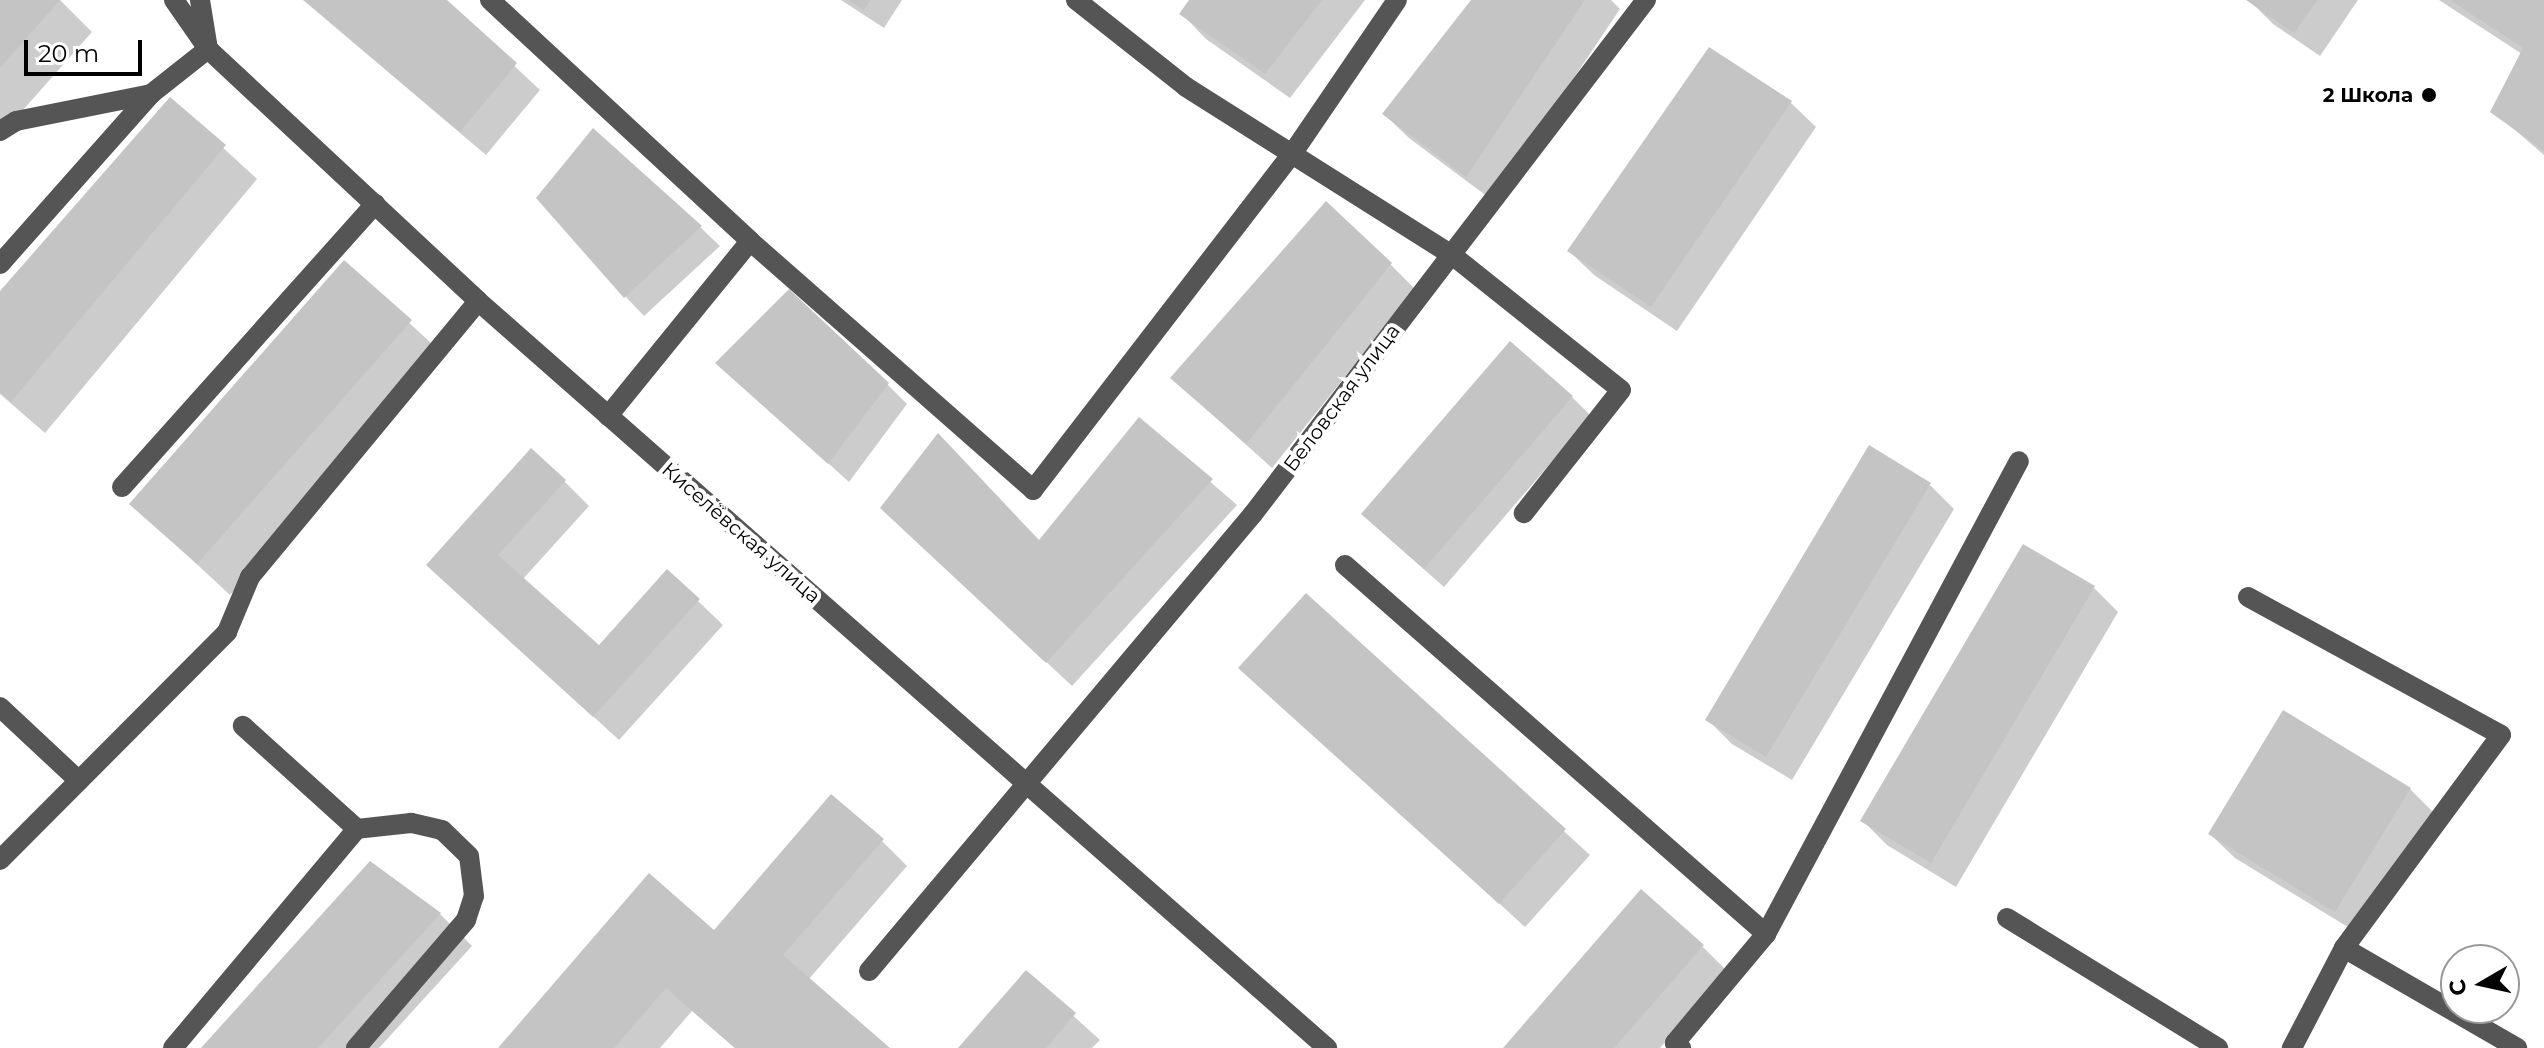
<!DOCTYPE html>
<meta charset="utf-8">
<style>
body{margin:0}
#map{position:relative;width:2544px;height:1048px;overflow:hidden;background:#fff;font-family:Montserrat,sans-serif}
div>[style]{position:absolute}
.shadow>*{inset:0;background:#0003}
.building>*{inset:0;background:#c4c4c4}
.minor>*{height:20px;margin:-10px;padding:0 10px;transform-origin:10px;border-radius:10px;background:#555}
.dots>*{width:22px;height:22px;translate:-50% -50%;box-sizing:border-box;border:4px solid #fff;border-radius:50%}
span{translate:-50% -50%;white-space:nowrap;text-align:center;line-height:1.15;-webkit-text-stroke:8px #fff;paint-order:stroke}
.poi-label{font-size:20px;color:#000;font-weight:700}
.right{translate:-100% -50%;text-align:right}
.street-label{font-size:20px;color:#000}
.north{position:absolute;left:2440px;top:944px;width:80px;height:80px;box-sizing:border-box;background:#fff;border:2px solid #999;border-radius:50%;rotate:261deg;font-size:22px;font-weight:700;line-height:32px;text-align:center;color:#000}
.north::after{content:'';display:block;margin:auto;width:28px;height:36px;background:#000;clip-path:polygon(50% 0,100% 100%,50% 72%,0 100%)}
.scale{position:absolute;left:24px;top:40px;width:118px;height:36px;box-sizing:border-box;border:4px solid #000;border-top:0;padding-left:10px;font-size:24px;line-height:28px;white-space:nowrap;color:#000;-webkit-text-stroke:6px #fff;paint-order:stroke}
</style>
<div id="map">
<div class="shadow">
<div style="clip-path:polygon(0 0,60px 0,92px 32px,0 136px)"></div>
<div style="clip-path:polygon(303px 0,444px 0,540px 90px,486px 155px)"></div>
<div style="clip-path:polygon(841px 0,902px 0,884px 28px)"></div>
<div style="clip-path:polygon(1191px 0,1365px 0,1290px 98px,1206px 39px,1182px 14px)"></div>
<div style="clip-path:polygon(1474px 0,1611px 0,1620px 9px,1492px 200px,1409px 138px,1384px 114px)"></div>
<div style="clip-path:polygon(2249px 0,2358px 0,2320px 56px,2273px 24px)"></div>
<div style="clip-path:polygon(2439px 0,2544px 0,2544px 155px,2493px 111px,2522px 54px)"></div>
<div style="clip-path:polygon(1709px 50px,1791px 103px,1816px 127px,1677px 331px,1594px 275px,1569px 251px)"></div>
<div style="clip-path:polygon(171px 100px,257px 179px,45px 433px,0 394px,0 294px)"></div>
<div style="clip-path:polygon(700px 227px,720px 246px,644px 316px,625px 296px)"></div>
<div style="clip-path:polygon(344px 263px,443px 354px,230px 595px,132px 504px)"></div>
<div style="clip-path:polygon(1390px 264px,1415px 289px,1272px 468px,1172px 378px)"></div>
<div style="clip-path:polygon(738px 382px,887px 384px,907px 404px,849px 482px)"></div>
<div style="clip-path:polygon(1572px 397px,1591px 416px,1444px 587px,1383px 533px)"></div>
<div style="clip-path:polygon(1139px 420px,1237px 505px,1072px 686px,908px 532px,1040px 542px)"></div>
<div style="clip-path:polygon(564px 481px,589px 506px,523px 579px,599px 648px,698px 601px,723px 625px,619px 740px,428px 565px)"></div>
<div style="clip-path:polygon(1930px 485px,1954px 509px,1792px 780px,1732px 744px,1707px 719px)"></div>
<div style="clip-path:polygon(2094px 588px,2118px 612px,1956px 887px,1887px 845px,1862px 820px)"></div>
<div style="clip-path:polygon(1306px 596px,1590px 855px,1525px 927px,1241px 668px)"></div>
<div style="clip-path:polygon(2410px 789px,2435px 814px,2361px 935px,2235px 858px,2210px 834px)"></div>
<div style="clip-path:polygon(882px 841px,907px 866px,808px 980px,887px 1048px,735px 1048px,692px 1011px,660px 1048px,500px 1048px)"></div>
<div style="clip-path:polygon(370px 863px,440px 914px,472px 946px,379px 1048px,204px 1048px)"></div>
<div style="clip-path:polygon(1703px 947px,1727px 971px,1660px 1048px,1505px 1048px)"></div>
<div style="clip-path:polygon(1026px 973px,1100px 1040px,1092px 1048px,961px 1048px)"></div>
</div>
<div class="building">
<div style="clip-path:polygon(0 0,60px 0,0 68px)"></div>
<div style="clip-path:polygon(304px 0,447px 0,517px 63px,460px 132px)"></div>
<div style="clip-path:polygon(849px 0,870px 0,864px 10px)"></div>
<div style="clip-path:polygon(1189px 0,1322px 0,1265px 74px,1179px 14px)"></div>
<div style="clip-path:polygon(1471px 0,1585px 0,1466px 177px,1382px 114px)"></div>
<div style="clip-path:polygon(2246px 0,2317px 0,2294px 33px)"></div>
<div style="clip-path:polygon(2450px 0,2544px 0,2544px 151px,2490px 112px,2523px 48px)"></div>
<div style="clip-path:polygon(1709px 47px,1792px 101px,1651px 307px,1567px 251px)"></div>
<div style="clip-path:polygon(170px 97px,226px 145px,11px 402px,0 392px,0 291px)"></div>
<div style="clip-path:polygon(593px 128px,702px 226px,624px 298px,536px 198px)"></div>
<div style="clip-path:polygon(1326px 201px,1392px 263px,1246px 444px,1170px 378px)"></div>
<div style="clip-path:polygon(344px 260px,412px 320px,197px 564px,129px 504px)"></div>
<div style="clip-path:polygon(789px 289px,889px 383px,828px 464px,715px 363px)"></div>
<div style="clip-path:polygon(1510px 341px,1573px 396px,1424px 569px,1361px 514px)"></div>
<div style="clip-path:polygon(1139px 417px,1213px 479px,1046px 663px,880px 508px,938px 433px,1039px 540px)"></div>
<div style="clip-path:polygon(1869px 445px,1931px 483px,1766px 757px,1705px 720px)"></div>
<div style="clip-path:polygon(531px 448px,566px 480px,498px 555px,599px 645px,667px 569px,700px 599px,593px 717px,426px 565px)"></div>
<div style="clip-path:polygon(2023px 544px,2095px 586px,1931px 863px,1860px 821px)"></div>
<div style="clip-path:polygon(1306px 593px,1566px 829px,1499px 904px,1238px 668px)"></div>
<div style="clip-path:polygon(2283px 710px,2411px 788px,2335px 912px,2208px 834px)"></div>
<div style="clip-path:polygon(831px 794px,884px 839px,783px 955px,890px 1048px,735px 1048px,666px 988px,614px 1048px,498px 1048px,649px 873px,714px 930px)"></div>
<div style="clip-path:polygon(370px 861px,441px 913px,318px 1048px,201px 1048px)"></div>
<div style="clip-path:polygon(1641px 889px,1704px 945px,1614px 1048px,1503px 1048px)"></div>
<div style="clip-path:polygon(1026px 970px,1076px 1013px,1046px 1048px,958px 1048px)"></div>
</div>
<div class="minor">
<div style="left:174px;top:0;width:60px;rotate:55.2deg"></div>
<div style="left:208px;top:49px;width:369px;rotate:43deg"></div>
<div style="left:478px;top:301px;width:1131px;rotate:41.34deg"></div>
<div style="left:490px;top:0;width:355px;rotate:42.8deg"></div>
<div style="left:750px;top:241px;width:377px;rotate:41.3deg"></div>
<div style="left:1033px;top:490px;width:424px;rotate:-52.4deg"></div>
<div style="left:1292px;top:154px;width:186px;rotate:-55.7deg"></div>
<div style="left:1076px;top:0;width:140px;rotate:38.3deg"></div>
<div style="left:1186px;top:87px;width:315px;rotate:32.3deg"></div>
<div style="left:1452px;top:255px;width:216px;rotate:38.6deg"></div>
<div style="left:1621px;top:390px;width:157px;rotate:128.3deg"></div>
<div style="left:0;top:131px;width:19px;rotate:-32deg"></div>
<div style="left:16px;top:121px;width:138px;rotate:-11.3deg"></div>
<div style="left:0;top:264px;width:227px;rotate:-48.4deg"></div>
<div style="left:151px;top:94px;width:73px;rotate:-38.3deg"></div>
<div style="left:208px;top:49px;width:50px;rotate:-99.3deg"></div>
<div style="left:608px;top:416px;width:225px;rotate:-50.9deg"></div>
<div style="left:122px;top:487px;width:380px;rotate:-48.2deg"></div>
<div style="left:1345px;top:565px;width:560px;rotate:41.23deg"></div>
<div style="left:1766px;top:934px;width:142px;rotate:129.9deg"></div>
<div style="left:1675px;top:1043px;width:8px;rotate:40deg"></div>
<div style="left:2248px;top:597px;width:288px;rotate:28.6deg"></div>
<div style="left:2501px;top:735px;width:265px;rotate:126.4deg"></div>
<div style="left:2344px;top:948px;width:113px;rotate:117.5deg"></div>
<div style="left:0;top:707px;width:108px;rotate:43.1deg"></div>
<div style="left:0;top:860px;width:322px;rotate:-45.1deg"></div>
<div style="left:227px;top:632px;width:60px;rotate:-67.3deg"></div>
<div style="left:250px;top:577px;width:358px;rotate:-50.4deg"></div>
<div style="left:2007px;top:918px;width:248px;rotate:31.6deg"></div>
<div style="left:1766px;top:934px;width:536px;rotate:-61.86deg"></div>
<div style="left:2344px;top:948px;width:200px;rotate:30deg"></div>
<div style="left:869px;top:971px;width:597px;rotate:-49.96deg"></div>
<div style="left:1253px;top:514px;width:647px;rotate:-52.6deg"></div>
<div style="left:173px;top:1048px;width:286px;rotate:-50deg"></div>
<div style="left:357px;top:829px;width:154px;rotate:-137.9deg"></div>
<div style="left:356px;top:1048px;width:169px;rotate:-49.3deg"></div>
<div style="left:466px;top:920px;width:25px;rotate:-72deg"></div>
<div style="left:474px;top:896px;width:40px;rotate:-97.1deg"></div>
<div style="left:469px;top:856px;width:37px;rotate:-136deg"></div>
<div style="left:442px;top:830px;width:32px;rotate:-167deg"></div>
<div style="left:411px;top:823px;width:54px;rotate:173.7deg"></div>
</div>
<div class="dots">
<div style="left:2429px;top:95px;background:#000"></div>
</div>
<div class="poi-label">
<span class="right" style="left:2413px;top:95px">2 Школа</span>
</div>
<div class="street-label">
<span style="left:1342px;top:398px;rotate:-53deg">Беловская улица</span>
<span style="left:741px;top:533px;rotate:41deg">Киселёвская улица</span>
</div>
<div class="north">С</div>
<div class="scale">20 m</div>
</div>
